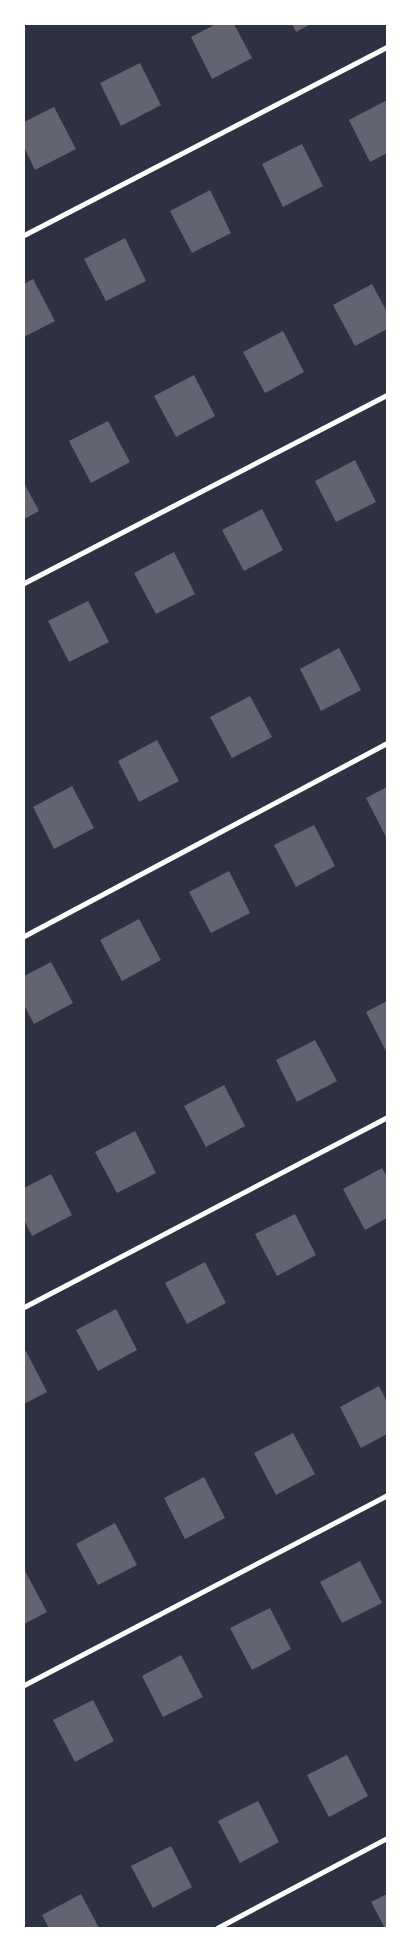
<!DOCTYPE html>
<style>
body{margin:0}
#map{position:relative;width:411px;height:1952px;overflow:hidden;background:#2d3142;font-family:Lato,sans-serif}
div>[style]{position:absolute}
.building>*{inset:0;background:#626471}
.minor>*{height:5px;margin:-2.5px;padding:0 2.5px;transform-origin:2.5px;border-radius:2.5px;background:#fff}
span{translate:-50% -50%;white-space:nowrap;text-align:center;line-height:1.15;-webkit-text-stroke:5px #fff;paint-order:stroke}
.frame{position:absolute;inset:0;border:25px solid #fff;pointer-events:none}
</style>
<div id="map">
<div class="building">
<div style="clip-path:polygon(216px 24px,234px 24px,252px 58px,212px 79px,191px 37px)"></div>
<div style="clip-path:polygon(292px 24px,311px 24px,296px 32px)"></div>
<div style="clip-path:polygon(140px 63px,161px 105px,121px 126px,100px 83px)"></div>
<div style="clip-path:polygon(387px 100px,387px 153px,370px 162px,349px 120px)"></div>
<div style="clip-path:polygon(54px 107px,76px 149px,35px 170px,24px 147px,24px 122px)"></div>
<div style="clip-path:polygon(302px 144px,323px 186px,283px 207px,262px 164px)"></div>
<div style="clip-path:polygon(210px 190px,231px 233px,192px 253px,170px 211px)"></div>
<div style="clip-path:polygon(125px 238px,146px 281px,106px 301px,84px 259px)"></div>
<div style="clip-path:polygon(33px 279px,55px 321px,24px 337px,24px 284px)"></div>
<div style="clip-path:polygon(372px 284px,387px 312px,387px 329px,355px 346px,333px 305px)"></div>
<div style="clip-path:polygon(283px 331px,304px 372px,265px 393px,243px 352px)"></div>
<div style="clip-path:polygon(194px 375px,215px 416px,176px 437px,154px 396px)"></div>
<div style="clip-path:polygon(108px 421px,130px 462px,91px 483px,69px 441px)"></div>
<div style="clip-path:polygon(355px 460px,376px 502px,336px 522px,315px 481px)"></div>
<div style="clip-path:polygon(24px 483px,39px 511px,24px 519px)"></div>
<div style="clip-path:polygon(262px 509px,283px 550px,244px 571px,222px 530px)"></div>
<div style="clip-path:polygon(174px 552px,195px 594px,156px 614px,134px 573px)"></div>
<div style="clip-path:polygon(88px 601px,109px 642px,69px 662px,48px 621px)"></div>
<div style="clip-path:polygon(339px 648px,361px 690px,321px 711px,300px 669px)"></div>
<div style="clip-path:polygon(250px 696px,272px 737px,232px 758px,210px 717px)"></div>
<div style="clip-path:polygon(157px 740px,179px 781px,139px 802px,118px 761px)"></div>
<div style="clip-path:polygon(72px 786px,94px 828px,54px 849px,33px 807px)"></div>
<div style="clip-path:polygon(387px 787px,387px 839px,366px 798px)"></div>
<div style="clip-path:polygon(314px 825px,335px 866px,296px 887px,274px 845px)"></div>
<div style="clip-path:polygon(229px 871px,250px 913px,211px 933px,189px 892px)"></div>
<div style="clip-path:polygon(139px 919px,161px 960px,122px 981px,100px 940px)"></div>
<div style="clip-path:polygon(51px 962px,73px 1003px,34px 1024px,24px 1005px,24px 976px)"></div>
<div style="clip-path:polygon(387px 1001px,387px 1053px,366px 1012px)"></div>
<div style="clip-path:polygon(315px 1040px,337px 1081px,297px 1102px,276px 1060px)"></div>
<div style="clip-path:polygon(224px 1085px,245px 1126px,206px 1147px,184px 1106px)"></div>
<div style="clip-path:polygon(135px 1131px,156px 1173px,117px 1193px,95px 1152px)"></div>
<div style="clip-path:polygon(382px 1168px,387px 1177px,387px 1218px,365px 1230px,343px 1189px)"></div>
<div style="clip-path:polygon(51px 1174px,72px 1215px,32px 1236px,24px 1220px,24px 1188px)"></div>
<div style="clip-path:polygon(295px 1214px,316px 1255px,277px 1276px,255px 1234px)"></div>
<div style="clip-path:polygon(205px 1262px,226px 1303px,187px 1324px,165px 1283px)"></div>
<div style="clip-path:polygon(116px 1309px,137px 1350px,98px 1371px,76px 1330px)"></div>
<div style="clip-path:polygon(26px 1351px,47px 1392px,24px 1404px,24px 1352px)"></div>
<div style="clip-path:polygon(379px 1386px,387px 1402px,387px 1434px,361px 1448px,340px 1407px)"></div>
<div style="clip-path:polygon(293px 1433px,315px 1474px,276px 1495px,254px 1453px)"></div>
<div style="clip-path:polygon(204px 1477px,225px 1518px,185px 1539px,164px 1498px)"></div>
<div style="clip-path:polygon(115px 1523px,137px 1565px,98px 1585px,76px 1544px)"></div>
<div style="clip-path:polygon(360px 1561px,382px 1603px,342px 1623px,320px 1582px)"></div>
<div style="clip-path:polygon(24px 1569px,47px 1612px,24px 1624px)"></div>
<div style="clip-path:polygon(270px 1608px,291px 1649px,252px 1670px,230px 1628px)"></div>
<div style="clip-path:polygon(181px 1655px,203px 1697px,163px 1717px,142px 1676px)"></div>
<div style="clip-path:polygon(93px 1700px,114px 1741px,75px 1762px,53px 1720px)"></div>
<div style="clip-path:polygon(347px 1755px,368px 1796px,329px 1817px,307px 1775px)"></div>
<div style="clip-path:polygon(258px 1801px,279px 1842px,240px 1863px,218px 1821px)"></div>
<div style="clip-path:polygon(171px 1846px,192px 1887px,153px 1908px,131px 1866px)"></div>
<div style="clip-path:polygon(81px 1894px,99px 1928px,49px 1928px,42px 1915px)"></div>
<div style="clip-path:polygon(387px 1894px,387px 1928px,385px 1928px,371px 1902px)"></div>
</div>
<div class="minor">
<div style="left:24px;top:235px;width:409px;rotate:-27.4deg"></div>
<div style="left:24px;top:583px;width:409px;rotate:-27.4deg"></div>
<div style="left:24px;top:936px;width:411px;rotate:-28deg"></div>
<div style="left:24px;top:1307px;width:410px;rotate:-27.6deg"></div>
<div style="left:24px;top:1685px;width:410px;rotate:-27.6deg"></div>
<div style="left:217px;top:1928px;width:192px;rotate:-27.9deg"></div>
</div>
<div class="frame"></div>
</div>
